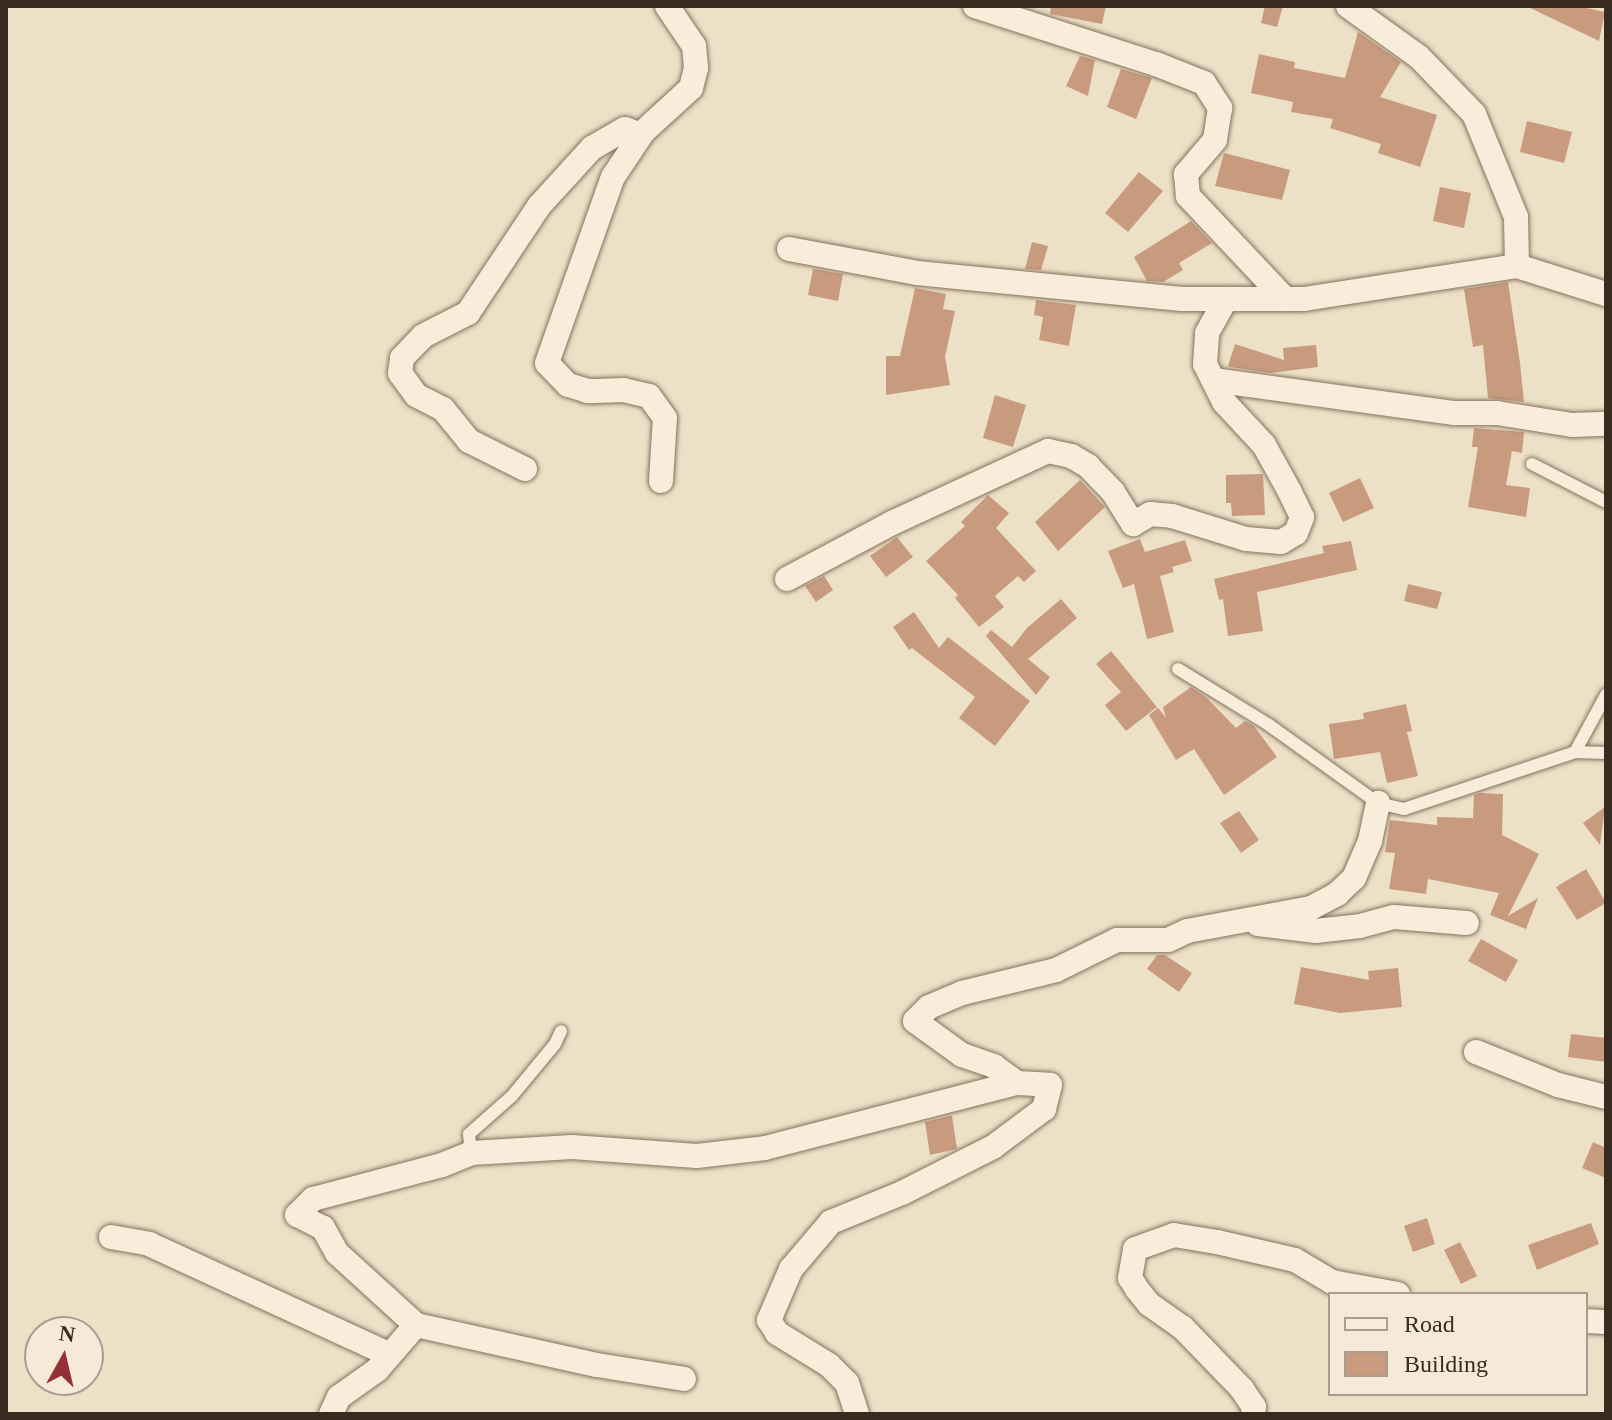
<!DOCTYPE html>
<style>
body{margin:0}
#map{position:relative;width:1612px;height:1420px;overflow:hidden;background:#ece0c7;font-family:"Times New Roman",serif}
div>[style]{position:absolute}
.building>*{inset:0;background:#c89b7f}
.roads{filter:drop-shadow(0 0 2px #87725d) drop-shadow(0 0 2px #87725d)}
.service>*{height:12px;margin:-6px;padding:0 6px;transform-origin:6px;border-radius:6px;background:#f7edda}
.minor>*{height:24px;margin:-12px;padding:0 12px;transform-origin:12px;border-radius:12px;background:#f7edda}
span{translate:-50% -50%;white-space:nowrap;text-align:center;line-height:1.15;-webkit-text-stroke:8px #f4ead7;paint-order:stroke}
.frame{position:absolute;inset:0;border:8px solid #382b20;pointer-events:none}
.legend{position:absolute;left:1328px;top:1292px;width:260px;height:104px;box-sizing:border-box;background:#f4ead7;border:2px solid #a99e8e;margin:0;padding:10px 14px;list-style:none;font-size:24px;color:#382b20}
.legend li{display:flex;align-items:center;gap:16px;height:40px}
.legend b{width:40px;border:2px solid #a99e8e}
.north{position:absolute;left:24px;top:1316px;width:80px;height:80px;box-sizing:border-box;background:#f4ead7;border:2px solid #a99e8e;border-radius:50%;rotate:8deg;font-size:22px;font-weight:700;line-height:32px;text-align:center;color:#382b20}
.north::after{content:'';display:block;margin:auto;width:28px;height:36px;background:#933136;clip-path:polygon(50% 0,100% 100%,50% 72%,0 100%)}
</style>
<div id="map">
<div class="building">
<div style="clip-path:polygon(1051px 6px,1106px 6px,1102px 24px,1050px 14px)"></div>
<div style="clip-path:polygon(1265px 6px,1283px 6px,1277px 27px,1261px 23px)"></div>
<div style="clip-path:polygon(1526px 6px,1578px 6px,1605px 12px,1599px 41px)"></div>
<div style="clip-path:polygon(1358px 32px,1401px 62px,1380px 97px,1437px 115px,1420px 167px,1378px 153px,1381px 144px,1330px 128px,1333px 119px,1291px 112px,1293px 102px,1251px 93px,1259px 54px,1295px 62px,1294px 68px,1345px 78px)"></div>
<div style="clip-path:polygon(1080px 56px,1095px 60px,1088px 96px,1066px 86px)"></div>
<div style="clip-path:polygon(1121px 69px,1152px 78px,1136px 119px,1107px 107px)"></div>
<div style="clip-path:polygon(1527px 121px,1572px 132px,1564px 163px,1520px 152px)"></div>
<div style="clip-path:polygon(1224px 153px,1290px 170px,1282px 200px,1215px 186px)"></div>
<div style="clip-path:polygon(1139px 172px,1163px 191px,1128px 232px,1105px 213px)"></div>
<div style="clip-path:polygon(1440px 187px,1471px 193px,1464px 228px,1433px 221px)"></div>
<div style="clip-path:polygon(1191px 221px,1212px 243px,1179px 263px,1183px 270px,1163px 282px,1147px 281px,1134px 257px)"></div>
<div style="clip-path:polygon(1032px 242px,1048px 246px,1041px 270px,1025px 269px)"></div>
<div style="clip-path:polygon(813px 269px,843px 274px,838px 301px,808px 295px)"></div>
<div style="clip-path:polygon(1508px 282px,1520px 363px,1524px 402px,1488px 398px,1483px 345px,1473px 347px,1464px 289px)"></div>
<div style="clip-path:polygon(915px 288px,946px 294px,943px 309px,955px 311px,945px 357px,950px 385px,886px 395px,886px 356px,900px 356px)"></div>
<div style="clip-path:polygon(1036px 300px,1076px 305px,1069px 346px,1039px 340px,1043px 317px,1034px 315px)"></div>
<div style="clip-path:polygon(1235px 344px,1284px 360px,1283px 348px,1316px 345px,1318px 367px,1269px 373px,1231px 367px,1228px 366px)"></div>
<div style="clip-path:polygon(995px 395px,1026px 405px,1013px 447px,983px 438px)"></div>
<div style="clip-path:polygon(1474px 428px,1524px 432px,1522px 453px,1512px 451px,1506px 485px,1530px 488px,1526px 517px,1468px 507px,1478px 447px,1472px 447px)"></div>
<div style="clip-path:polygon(1263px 474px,1265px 515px,1232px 516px,1231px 503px,1226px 503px,1226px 475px)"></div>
<div style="clip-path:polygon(1360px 478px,1374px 508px,1343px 522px,1329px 493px)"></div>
<div style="clip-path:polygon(1080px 480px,1105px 507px,1058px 551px,1035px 522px)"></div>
<div style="clip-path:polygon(988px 495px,1009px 513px,996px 528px,1036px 571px,1024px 582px,1018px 576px,995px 596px,1004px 607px,979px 627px,955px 598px,958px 595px,926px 561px,965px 526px,961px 522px)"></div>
<div style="clip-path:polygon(897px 537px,913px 557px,886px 577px,870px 556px)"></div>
<div style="clip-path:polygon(1140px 539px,1145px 552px,1185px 540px,1192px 561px,1172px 567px,1174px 572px,1160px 576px,1174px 632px,1147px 639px,1134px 584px,1123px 588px,1108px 551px)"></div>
<div style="clip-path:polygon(1351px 541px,1357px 570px,1257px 592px,1263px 631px,1228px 636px,1223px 599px,1219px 600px,1214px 579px,1324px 553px,1322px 546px)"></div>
<div style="clip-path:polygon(824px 576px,833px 590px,816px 602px,805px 586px)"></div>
<div style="clip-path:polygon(1408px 584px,1442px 592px,1437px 609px,1404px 601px)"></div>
<div style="clip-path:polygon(1061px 599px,1077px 618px,1028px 659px,1050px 677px,1036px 695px,986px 636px,991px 630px,1012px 647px,1027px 628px)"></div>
<div style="clip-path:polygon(914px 612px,939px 648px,948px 637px,1030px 701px,995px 746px,959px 718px,975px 697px,912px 648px,909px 650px,893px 627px)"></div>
<div style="clip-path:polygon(1111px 651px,1157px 707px,1126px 731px,1105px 705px,1121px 692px,1096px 664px)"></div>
<div style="clip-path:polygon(1191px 687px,1206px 697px,1236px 728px,1245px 721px,1254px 726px,1277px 757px,1224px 795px,1194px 749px,1176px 760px,1149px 715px,1158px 708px,1166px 718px,1163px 707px)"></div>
<div style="clip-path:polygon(1406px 704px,1412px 731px,1407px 732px,1418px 776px,1387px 783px,1380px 752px,1334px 759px,1329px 724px,1364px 719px,1363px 713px)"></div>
<div style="clip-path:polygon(1480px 793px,1503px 794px,1502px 835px,1539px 854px,1508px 916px,1538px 898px,1526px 929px,1490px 915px,1499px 893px,1428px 879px,1426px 894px,1389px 889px,1395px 853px,1385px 852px,1390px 820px,1437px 825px,1437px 817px,1473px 818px,1474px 795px)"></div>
<div style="clip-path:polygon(1605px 807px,1600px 845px,1583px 823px)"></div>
<div style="clip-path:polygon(1239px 811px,1259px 840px,1241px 853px,1220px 823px)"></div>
<div style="clip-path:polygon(1586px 869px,1606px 903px,1577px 920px,1556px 887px)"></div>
<div style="clip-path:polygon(1481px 939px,1518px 960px,1506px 982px,1468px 961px)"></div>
<div style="clip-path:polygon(1157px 955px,1165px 955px,1192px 973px,1179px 992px,1147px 969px)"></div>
<div style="clip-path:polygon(1301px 967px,1369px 980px,1368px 971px,1398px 968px,1402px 1007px,1340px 1013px,1294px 1004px)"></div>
<div style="clip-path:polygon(1571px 1034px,1606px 1038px,1606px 1062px,1568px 1057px)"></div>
<div style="clip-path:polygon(949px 1116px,952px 1116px,957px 1149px,930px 1155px,925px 1122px)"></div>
<div style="clip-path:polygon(1593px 1142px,1606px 1148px,1606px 1178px,1582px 1168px)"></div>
<div style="clip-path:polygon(1427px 1218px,1435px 1244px,1413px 1252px,1404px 1226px)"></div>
<div style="clip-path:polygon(1591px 1223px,1599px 1244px,1537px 1270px,1528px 1245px)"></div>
<div style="clip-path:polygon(1460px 1242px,1477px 1276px,1461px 1284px,1444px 1250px)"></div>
</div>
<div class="roads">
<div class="service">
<div style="left:1532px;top:464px;width:83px;rotate:27.2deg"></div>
<div style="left:1178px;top:669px;width:107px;rotate:31.6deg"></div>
<div style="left:1269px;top:725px;width:134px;rotate:35.6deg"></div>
<div style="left:1378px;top:803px;width:27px;rotate:13deg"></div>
<div style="left:1404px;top:809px;width:180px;rotate:-18.4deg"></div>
<div style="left:1575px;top:752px;width:31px;rotate:2deg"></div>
<div style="left:1575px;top:752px;width:65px;rotate:-61.5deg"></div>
<div style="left:471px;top:1153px;width:19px;rotate:-96deg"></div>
<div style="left:469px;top:1134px;width:57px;rotate:-41.5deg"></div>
<div style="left:512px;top:1096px;width:67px;rotate:-50.4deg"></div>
<div style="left:555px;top:1044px;width:14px;rotate:-65deg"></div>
</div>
<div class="minor">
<div style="left:975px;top:6px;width:190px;rotate:17.8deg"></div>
<div style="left:1156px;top:64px;width:52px;rotate:21.6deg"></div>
<div style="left:1204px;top:83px;width:30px;rotate:57deg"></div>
<div style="left:1220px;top:108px;width:32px;rotate:99deg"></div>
<div style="left:1215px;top:140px;width:45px;rotate:130.5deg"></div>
<div style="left:1186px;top:174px;width:22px;rotate:85deg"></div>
<div style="left:1188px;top:196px;width:141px;rotate:46.7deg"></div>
<div style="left:1348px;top:6px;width:87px;rotate:35.7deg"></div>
<div style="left:1419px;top:57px;width:79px;rotate:46deg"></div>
<div style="left:1474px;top:114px;width:111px;rotate:67.8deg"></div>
<div style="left:1516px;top:217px;width:49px;rotate:88.8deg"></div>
<div style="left:789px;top:249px;width:130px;rotate:10.6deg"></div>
<div style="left:917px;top:273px;width:266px;rotate:5.6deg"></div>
<div style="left:1182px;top:299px;width:122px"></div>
<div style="left:1304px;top:299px;width:216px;rotate:-8.8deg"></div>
<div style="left:1517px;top:266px;width:93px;rotate:17.5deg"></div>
<div style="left:1213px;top:380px;width:244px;rotate:7.8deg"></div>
<div style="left:1455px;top:413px;width:42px"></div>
<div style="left:1497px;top:413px;width:76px;rotate:9.1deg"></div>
<div style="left:1572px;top:425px;width:34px;rotate:-2deg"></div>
<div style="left:525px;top:469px;width:63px;rotate:-153.4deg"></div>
<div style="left:469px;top:441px;width:41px;rotate:-129.1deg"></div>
<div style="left:443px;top:409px;width:30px;rotate:-153deg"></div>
<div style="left:416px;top:395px;width:27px;rotate:-126deg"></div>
<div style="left:400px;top:373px;width:15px;rotate:-82deg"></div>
<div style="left:402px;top:358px;width:30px;rotate:-46deg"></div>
<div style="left:423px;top:336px;width:51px;rotate:-27.1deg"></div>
<div style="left:468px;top:313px;width:128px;rotate:-56.4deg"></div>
<div style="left:539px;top:206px;width:79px;rotate:-47.6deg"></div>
<div style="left:592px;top:148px;width:38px;rotate:-30deg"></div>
<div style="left:625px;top:129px;width:16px;rotate:22deg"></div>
<div style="left:661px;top:481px;width:63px;rotate:-86.4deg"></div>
<div style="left:665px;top:418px;width:27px;rotate:-126deg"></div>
<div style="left:649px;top:396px;width:26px;rotate:-167deg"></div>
<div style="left:624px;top:390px;width:36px;rotate:178deg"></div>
<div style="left:588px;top:391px;width:21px;rotate:-163deg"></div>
<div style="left:568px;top:385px;width:30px;rotate:-134deg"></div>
<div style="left:547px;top:363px;width:197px;rotate:-70.5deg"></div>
<div style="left:613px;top:177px;width:54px;rotate:-56.3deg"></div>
<div style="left:643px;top:132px;width:65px;rotate:-42.5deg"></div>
<div style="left:691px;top:88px;width:21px;rotate:-76deg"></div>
<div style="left:696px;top:68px;width:22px;rotate:-95deg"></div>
<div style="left:694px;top:46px;width:48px;rotate:-124deg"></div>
<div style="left:787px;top:579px;width:119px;rotate:-28.1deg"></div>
<div style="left:892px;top:523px;width:172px;rotate:-24.8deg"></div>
<div style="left:1048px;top:451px;width:24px;rotate:12deg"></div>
<div style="left:1071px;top:456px;width:20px;rotate:30deg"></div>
<div style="left:1088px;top:466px;width:36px;rotate:46deg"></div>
<div style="left:1113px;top:492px;width:38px;rotate:58deg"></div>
<div style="left:1133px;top:524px;width:20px;rotate:-30deg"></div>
<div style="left:1150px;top:514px;width:22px;rotate:5deg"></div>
<div style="left:1172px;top:516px;width:77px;rotate:17.3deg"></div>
<div style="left:1246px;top:539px;width:35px;rotate:5deg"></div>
<div style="left:1281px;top:542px;width:17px;rotate:-31deg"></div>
<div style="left:1296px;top:533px;width:17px;rotate:-69deg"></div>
<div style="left:1302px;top:517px;width:28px;rotate:-116deg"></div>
<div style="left:1290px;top:492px;width:54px;rotate:-119deg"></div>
<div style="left:1264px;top:445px;width:59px;rotate:-132.9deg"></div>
<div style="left:1224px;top:402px;width:42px;rotate:-116.6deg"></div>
<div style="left:1205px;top:364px;width:31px;rotate:-86deg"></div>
<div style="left:1207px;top:333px;width:39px;rotate:-61deg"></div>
<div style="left:1258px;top:924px;width:57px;rotate:7deg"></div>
<div style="left:1315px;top:931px;width:45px;rotate:-6.3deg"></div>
<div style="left:1360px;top:926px;width:35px;rotate:-15deg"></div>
<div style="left:1394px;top:917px;width:73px;rotate:4.7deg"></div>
<div style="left:1476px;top:1052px;width:88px;rotate:21.9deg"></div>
<div style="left:1558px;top:1085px;width:49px;rotate:14deg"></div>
<div style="left:1017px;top:1083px;width:29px;rotate:-144deg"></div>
<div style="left:994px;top:1066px;width:34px;rotate:-161deg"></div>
<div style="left:962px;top:1055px;width:58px;rotate:-144.1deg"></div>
<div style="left:915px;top:1021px;width:20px;rotate:-45deg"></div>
<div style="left:929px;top:1007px;width:36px;rotate:-23deg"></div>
<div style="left:962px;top:993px;width:97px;rotate:-13.7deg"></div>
<div style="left:1056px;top:970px;width:68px;rotate:-26.2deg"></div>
<div style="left:1117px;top:940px;width:51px"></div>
<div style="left:1168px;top:940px;width:21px;rotate:-25deg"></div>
<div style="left:1187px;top:931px;width:126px;rotate:-10.5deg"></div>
<div style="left:1311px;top:908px;width:30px;rotate:-28deg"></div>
<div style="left:1337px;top:894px;width:23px;rotate:-43deg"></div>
<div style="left:1354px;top:878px;width:40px;rotate:-66.6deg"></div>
<div style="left:1370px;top:841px;width:39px;rotate:-78deg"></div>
<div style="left:111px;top:1237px;width:39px;rotate:10deg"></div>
<div style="left:149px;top:1244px;width:265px;rotate:24.7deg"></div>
<div style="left:1586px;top:1321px;width:20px;rotate:3deg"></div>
<div style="left:416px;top:1325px;width:107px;rotate:-137.7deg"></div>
<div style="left:337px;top:1253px;width:29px;rotate:-119deg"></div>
<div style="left:323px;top:1228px;width:29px;rotate:-153deg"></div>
<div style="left:297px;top:1215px;width:23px;rotate:-45deg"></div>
<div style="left:313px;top:1199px;width:133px;rotate:-14.8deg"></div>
<div style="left:442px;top:1165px;width:31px;rotate:-22deg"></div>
<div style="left:471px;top:1153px;width:101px;rotate:-3.4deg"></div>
<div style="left:572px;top:1147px;width:125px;rotate:4.1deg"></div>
<div style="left:697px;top:1156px;width:68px;rotate:-6.7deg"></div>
<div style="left:765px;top:1148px;width:260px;rotate:-14.5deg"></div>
<div style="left:1017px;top:1083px;width:33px;rotate:3deg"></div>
<div style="left:1050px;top:1085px;width:25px;rotate:104deg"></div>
<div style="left:1044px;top:1109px;width:64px;rotate:143.3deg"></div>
<div style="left:993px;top:1147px;width:102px;rotate:153.2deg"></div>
<div style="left:902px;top:1193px;width:77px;rotate:157.8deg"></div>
<div style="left:831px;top:1222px;width:62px;rotate:130.4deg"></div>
<div style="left:791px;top:1269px;width:56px;rotate:113.3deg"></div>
<div style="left:769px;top:1320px;width:15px;rotate:58deg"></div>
<div style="left:777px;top:1333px;width:61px;rotate:31.6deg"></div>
<div style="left:829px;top:1365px;width:25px;rotate:45deg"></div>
<div style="left:847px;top:1383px;width:33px;rotate:72deg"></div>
<div style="left:331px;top:1414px;width:19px;rotate:-65deg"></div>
<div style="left:339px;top:1397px;width:47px;rotate:-35.4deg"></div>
<div style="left:377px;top:1370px;width:60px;rotate:-49.1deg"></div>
<div style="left:416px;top:1325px;width:185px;rotate:12.5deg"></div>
<div style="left:597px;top:1365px;width:88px;rotate:9.1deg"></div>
<div style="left:1253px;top:1414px;width:7px;rotate:-82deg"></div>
<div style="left:1254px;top:1407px;width:22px;rotate:-124deg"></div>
<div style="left:1242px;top:1389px;width:85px;rotate:-134deg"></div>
<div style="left:1183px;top:1328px;width:42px;rotate:-144.8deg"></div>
<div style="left:1149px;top:1304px;width:19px;rotate:-129deg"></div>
<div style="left:1137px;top:1289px;width:13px;rotate:-122deg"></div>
<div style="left:1130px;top:1278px;width:29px;rotate:-80deg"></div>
<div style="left:1135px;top:1249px;width:41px;rotate:-19.7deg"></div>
<div style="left:1174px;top:1235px;width:44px;rotate:9.2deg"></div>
<div style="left:1217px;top:1242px;width:80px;rotate:13deg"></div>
<div style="left:1295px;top:1260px;width:43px;rotate:30.7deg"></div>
<div style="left:1332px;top:1282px;width:67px;rotate:10.3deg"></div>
</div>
</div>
<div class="frame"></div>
<ul class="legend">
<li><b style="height:10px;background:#f7edda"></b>Road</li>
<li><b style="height:22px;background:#c89b7f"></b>Building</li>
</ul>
<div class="north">N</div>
</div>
